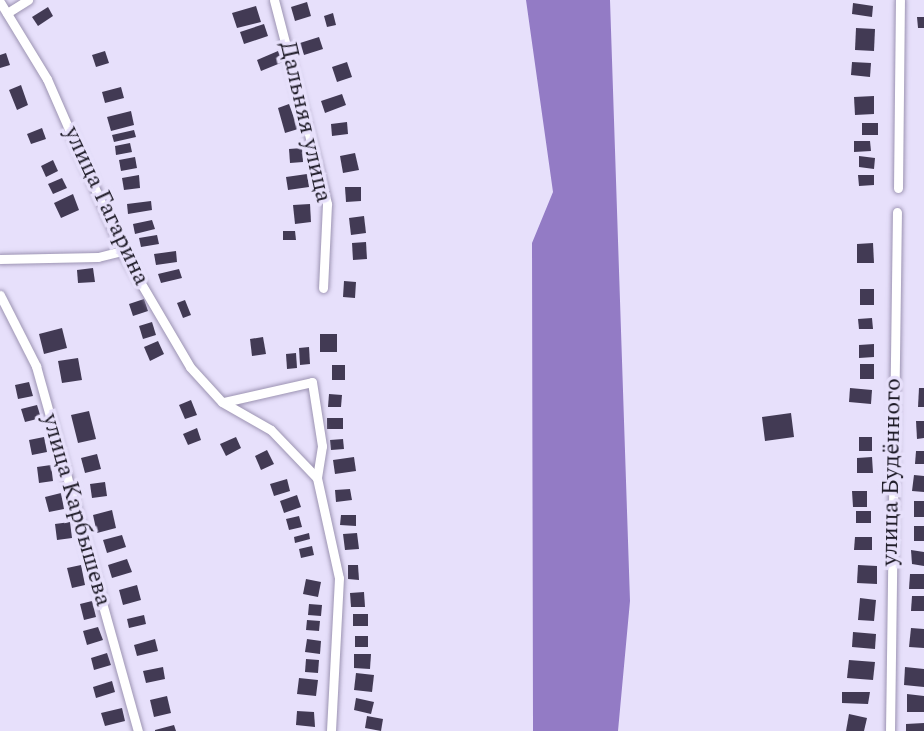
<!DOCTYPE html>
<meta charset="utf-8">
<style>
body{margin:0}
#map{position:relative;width:924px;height:731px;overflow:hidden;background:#e7e0fb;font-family:Spectral,serif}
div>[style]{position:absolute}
.water>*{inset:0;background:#937bc5}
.building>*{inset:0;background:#423a54}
.roads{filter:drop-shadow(0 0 2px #9c93b2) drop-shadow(0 0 2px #9c93b2)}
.minor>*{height:9px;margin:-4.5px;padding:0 4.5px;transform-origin:4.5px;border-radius:4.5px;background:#fff}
span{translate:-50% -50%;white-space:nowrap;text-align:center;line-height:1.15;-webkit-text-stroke:7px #e7e0fb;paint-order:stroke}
.street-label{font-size:24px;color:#1d1a26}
</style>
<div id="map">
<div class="water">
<div style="clip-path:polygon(526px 0,610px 0,630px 601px,618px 731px,533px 731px,532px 243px,553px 192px)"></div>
</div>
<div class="building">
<div style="clip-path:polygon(307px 2px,311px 16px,295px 21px,291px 7px)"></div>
<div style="clip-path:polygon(853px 3px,873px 6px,872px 17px,852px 14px)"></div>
<div style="clip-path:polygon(256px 6px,261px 22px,237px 28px,232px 13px)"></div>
<div style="clip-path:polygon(48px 7px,53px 16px,38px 26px,32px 17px)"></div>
<div style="clip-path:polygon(333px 13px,336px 25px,327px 27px,324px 16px)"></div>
<div style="clip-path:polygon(917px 17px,924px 17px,924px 28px,918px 28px)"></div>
<div style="clip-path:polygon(264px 24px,268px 36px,244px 44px,240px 32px)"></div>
<div style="clip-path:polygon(856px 28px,875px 29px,874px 51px,855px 50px)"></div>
<div style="clip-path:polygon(319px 37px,323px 49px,304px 55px,300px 43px)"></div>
<div style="clip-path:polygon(105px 51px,109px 63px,96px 67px,92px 55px)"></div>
<div style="clip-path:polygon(278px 51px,283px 62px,261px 71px,257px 60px)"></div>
<div style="clip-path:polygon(6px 53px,10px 65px,0 68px,0 55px)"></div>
<div style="clip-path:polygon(347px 62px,352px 77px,337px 82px,332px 67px)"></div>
<div style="clip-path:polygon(852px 62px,871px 63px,870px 77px,851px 75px)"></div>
<div style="clip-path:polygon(21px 85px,28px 105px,17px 110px,9px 90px)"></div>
<div style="clip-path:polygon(121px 87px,124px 98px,105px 103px,102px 92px)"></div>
<div style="clip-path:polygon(342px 94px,346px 105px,325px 113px,321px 101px)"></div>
<div style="clip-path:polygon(874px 96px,874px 114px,855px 115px,854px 97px)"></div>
<div style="clip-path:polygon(289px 104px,298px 129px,285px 133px,278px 108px)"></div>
<div style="clip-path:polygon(131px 111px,134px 125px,111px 131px,107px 117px)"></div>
<div style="clip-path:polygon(347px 122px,348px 134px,332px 136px,331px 124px)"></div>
<div style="clip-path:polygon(862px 123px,878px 123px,878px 135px,862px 135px)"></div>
<div style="clip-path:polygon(42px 128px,46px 139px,31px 144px,27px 134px)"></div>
<div style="clip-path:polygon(134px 130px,136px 137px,114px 142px,112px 135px)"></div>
<div style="clip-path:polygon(854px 141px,870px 141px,871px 151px,854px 152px)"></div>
<div style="clip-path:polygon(130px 143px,132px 152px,116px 155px,115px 146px)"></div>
<div style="clip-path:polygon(302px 148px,303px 162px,290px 163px,289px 149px)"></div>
<div style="clip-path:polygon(355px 153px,359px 170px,343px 173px,340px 156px)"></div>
<div style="clip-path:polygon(859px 156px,875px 158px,874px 169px,859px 167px)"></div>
<div style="clip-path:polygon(135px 157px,137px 168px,121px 171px,119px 160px)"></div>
<div style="clip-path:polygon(53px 160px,58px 171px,46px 177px,41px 166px)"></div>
<div style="clip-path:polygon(307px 174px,309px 187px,288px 190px,286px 177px)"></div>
<div style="clip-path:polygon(139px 175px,140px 188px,124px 190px,122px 178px)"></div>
<div style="clip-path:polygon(858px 175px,874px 175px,874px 185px,859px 186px)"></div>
<div style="clip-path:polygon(62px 178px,67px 188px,53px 194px,48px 184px)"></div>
<div style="clip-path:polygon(345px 187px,361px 187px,361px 201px,346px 202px)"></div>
<div style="clip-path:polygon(73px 194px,79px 210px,61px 218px,54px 203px)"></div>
<div style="clip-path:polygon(151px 201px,152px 210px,128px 214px,127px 204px)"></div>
<div style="clip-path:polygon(310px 204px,311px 222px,295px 224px,293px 205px)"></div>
<div style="clip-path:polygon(364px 216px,366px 233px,351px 235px,349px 218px)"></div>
<div style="clip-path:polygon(152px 220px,155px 229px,135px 234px,133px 224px)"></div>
<div style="clip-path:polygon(283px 231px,295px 231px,296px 240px,283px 240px)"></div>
<div style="clip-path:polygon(157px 235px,159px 244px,141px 247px,139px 238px)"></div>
<div style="clip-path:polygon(366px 242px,367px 259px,353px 260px,352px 243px)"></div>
<div style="clip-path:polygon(873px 243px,874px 263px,857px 263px,857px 244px)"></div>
<div style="clip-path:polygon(176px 251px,177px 262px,156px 265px,154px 254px)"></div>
<div style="clip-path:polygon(93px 268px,95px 282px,78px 283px,77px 270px)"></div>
<div style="clip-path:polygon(179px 269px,182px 278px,161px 283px,158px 274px)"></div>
<div style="clip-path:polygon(344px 281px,356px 282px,355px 298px,343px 297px)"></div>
<div style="clip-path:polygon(860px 289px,874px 289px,874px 305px,860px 305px)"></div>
<div style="clip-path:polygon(144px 299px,148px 311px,133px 316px,129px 304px)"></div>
<div style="clip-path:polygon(185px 300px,191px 315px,183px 318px,177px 303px)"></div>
<div style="clip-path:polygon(872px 318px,873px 329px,859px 329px,858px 319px)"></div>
<div style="clip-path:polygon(152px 322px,156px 335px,143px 339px,139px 326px)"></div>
<div style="clip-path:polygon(62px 328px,67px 348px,44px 354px,39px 334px)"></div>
<div style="clip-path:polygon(320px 334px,337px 334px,337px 352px,320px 352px)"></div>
<div style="clip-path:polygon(263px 337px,266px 354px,252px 356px,250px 339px)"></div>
<div style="clip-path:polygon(158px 341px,164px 354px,150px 361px,144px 347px)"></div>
<div style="clip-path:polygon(874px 344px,874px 357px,859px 358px,859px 345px)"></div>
<div style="clip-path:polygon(309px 347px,310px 364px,300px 365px,299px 348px)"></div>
<div style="clip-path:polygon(296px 353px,297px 368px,287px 369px,286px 354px)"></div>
<div style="clip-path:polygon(78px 358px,82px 380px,62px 383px,58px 361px)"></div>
<div style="clip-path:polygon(860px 364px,874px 364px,874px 379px,860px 379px)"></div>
<div style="clip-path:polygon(332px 365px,345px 365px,345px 380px,332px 380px)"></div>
<div style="clip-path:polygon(29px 382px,33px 396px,18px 399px,15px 385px)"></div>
<div style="clip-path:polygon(850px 388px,872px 390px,871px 404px,849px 402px)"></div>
<div style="clip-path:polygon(919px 388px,924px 388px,924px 407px,918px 407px)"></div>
<div style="clip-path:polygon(329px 394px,342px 395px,341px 407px,328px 407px)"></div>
<div style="clip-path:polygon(191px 400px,197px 415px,185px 419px,179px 405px)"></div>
<div style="clip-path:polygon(37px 405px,41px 418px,25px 422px,21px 409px)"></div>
<div style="clip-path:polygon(89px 411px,96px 439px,78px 443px,71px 415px)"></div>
<div style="clip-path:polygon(791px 413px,794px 437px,765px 441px,762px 417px)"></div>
<div style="clip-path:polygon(327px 418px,343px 418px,343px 429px,327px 429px)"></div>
<div style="clip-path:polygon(916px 421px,924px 421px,924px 438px,917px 439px)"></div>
<div style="clip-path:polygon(197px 428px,201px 440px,188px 445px,183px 434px)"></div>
<div style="clip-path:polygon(44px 437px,47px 452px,32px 455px,29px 440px)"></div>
<div style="clip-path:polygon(236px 437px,241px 448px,226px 456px,220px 444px)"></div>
<div style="clip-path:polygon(859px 437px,872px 437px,872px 451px,859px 451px)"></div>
<div style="clip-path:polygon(343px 439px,344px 449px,331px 450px,330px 440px)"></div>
<div style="clip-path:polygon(267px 450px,274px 464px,261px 470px,255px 456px)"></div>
<div style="clip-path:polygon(916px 451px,924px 451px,924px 464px,915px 464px)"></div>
<div style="clip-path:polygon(97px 454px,101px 469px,85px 473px,81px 458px)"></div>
<div style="clip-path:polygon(354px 457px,356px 471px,335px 474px,333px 460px)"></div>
<div style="clip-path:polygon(872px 457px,873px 473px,857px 473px,857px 458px)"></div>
<div style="clip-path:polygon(51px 465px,53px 481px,39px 483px,37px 467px)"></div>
<div style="clip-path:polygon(914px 475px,924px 476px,924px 492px,912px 491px)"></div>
<div style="clip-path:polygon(287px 479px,290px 491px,274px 496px,270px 484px)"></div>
<div style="clip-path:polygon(105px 482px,107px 496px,92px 498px,90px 484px)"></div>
<div style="clip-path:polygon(350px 489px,352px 500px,336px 502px,335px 490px)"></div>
<div style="clip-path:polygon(852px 491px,867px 491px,867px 507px,853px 507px)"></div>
<div style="clip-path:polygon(61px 493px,64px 509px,49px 512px,45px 497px)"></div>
<div style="clip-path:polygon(297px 495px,301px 507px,284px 513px,280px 501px)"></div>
<div style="clip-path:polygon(914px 501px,924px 501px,924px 517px,914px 517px)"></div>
<div style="clip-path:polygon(112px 510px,116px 528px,97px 533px,93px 515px)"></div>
<div style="clip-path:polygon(856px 511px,871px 511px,871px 523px,856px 523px)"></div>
<div style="clip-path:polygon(341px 515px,356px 515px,356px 526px,340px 525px)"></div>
<div style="clip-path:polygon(299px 516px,302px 527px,289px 530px,286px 519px)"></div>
<div style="clip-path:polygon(70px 522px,72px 538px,57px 540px,55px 524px)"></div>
<div style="clip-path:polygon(914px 526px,924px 526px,924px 541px,914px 541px)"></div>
<div style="clip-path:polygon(309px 533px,310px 539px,295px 543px,294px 537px)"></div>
<div style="clip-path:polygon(357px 533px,359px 549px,345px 550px,343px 534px)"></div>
<div style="clip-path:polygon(122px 535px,126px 547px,107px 553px,103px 540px)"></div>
<div style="clip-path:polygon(855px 537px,872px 537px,872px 550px,854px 550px)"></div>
<div style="clip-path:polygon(312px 546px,314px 555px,301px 558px,299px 549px)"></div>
<div style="clip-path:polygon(911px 550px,924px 552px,924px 566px,912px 564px)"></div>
<div style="clip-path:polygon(127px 559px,132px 572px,112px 578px,108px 565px)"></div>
<div style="clip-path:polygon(81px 565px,85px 585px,72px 588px,67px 568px)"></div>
<div style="clip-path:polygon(348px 565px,358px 565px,359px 580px,348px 579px)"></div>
<div style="clip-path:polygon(858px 565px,877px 566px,877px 584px,857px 583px)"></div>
<div style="clip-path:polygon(910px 574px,924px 574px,924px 589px,909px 589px)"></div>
<div style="clip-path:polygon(306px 579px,321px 582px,318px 597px,303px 594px)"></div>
<div style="clip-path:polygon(137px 585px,141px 600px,123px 605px,119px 590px)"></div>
<div style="clip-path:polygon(364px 592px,365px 607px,351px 607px,350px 593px)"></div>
<div style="clip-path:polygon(912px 596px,924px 596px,924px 611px,911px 611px)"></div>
<div style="clip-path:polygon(860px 598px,876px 600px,874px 621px,858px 620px)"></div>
<div style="clip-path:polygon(92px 601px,96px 617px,84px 620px,80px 604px)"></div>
<div style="clip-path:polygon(309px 604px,322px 605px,321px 616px,308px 615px)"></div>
<div style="clip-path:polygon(353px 614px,368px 614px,368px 626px,353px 626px)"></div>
<div style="clip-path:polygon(144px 615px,146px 624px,129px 628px,127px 619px)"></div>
<div style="clip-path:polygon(307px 620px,320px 621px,319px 631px,306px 630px)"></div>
<div style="clip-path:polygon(98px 627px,103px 640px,87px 645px,83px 631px)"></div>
<div style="clip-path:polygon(911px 628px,924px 629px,924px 648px,909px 647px)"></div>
<div style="clip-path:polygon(853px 632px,876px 634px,875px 649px,852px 647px)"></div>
<div style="clip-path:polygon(355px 636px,368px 636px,368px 647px,355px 647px)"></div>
<div style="clip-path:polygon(155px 639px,158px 651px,137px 656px,134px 645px)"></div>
<div style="clip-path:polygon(307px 639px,321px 641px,320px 654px,305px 652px)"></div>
<div style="clip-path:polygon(107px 653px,111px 665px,94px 670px,91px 658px)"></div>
<div style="clip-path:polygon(354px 654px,371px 654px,370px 669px,354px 668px)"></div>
<div style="clip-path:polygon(306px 659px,319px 660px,318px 673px,305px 672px)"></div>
<div style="clip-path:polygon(849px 660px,875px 662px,873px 680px,847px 678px)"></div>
<div style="clip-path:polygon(163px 667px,165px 679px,146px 683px,143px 671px)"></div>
<div style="clip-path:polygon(905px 667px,924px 669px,924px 687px,904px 685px)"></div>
<div style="clip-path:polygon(356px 673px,374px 675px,372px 692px,354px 690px)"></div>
<div style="clip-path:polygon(299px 678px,318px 680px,316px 696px,297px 694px)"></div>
<div style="clip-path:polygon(112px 681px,115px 692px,96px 698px,93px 687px)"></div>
<div style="clip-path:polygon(842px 692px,870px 692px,868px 704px,842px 703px)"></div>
<div style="clip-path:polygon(907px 694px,924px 696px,924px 712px,907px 712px)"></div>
<div style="clip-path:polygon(167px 696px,171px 713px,154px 717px,150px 700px)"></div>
<div style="clip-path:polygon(356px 698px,374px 702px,371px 714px,354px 710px)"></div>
<div style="clip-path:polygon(122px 708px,125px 721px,105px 726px,101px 713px)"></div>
<div style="clip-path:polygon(297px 711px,314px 712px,315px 727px,296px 725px)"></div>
<div style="clip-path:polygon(849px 714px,867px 718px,864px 731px,846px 731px)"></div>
<div style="clip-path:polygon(367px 716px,383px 719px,381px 731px,365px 728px)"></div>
<div style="clip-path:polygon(924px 723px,924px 731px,906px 731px,906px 724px)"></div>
<div style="clip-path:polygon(174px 725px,176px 731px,155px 731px,155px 730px)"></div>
</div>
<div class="roads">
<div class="minor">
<div style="left:274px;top:0;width:211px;rotate:75.4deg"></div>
<div style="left:327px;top:204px;width:84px;rotate:92.7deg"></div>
<div style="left:0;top:2px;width:90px;rotate:58.6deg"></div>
<div style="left:47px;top:79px;width:188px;rotate:66.4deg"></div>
<div style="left:122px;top:251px;width:134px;rotate:59.6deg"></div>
<div style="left:190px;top:367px;width:47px;rotate:47.6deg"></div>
<div style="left:222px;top:402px;width:56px;rotate:29.7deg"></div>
<div style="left:271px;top:430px;width:66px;rotate:46.2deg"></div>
<div style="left:317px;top:478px;width:102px;rotate:77.6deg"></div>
<div style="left:339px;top:578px;width:153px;rotate:93deg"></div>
<div style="left:7px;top:13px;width:25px;rotate:-32deg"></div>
<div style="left:898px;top:188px;width:188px;rotate:-89.4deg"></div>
<div style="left:0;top:259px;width:98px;rotate:-1.2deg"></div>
<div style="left:98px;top:257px;width:25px;rotate:-14deg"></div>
<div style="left:0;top:295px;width:80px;rotate:63.1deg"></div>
<div style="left:36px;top:366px;width:379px;rotate:74.4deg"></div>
<div style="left:224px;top:402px;width:90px;rotate:-12.8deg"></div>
<div style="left:312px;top:382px;width:65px;rotate:81.1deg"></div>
<div style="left:322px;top:446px;width:32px;rotate:99deg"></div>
<div style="left:890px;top:731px;width:519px;rotate:-89.23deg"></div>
</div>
</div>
<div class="street-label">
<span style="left:305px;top:122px;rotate:77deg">Дальняя улица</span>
<span style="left:106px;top:206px;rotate:65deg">улица Гагарина</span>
<span style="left:892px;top:472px;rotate:-89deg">улица Будённого</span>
<span style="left:76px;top:510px;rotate:74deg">улица Карбышева</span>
</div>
</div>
